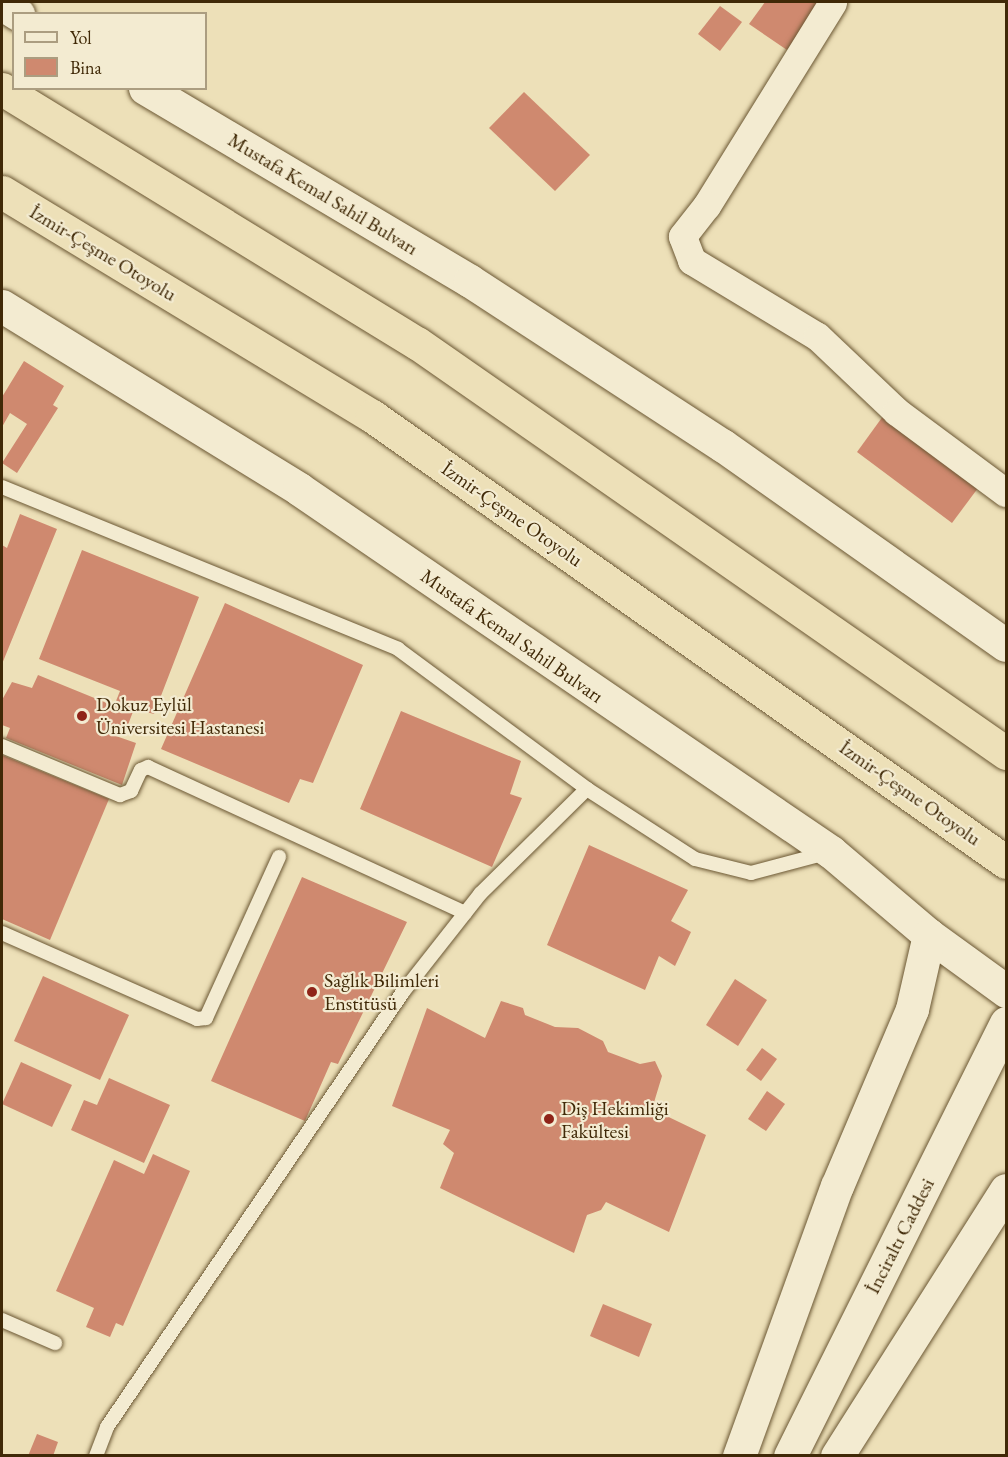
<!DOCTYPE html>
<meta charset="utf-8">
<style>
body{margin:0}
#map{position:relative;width:1008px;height:1457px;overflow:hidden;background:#ede0b8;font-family:"EB Garamond",serif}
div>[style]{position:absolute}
.building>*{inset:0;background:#cf896f}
.roads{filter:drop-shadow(0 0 2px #6b5733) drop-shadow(0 0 2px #6b5733)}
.service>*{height:14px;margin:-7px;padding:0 7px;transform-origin:7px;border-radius:7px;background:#f3ebd1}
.minor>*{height:28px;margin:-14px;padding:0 14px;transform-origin:14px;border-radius:14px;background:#f3ebd1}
.tertiary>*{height:33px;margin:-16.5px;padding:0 16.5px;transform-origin:16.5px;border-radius:16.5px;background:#f3ebd1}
.secondary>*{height:33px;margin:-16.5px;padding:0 16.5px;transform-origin:16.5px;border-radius:16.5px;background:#f3ebd1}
.motorway>*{height:33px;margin:-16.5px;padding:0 16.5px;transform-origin:16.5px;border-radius:16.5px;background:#ede0b8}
.dots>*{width:16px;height:16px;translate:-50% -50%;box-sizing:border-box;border:3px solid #f3ebd1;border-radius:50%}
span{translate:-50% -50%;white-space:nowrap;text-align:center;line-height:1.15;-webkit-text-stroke:4.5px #f3ebd1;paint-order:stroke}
.street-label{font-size:20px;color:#402907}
.poi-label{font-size:20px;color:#402907}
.left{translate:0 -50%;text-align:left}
.frame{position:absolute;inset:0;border:3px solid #402907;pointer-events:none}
.legend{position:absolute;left:12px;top:12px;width:195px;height:78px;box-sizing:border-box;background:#f3ebd1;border:2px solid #ab9d80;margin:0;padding:8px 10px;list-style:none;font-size:18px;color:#402907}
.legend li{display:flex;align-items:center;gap:12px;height:30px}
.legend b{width:30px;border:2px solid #ab9d80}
</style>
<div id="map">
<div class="building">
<div style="clip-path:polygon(765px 2px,822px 2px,787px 50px,749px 24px)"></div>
<div style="clip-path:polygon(720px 6px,742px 22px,720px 51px,698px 34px)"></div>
<div style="clip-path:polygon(524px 92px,590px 155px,555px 191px,489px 128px)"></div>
<div style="clip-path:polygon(24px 361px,64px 386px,53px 405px,58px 408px,17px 473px,2px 463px,27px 424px,10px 413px,2px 427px,2px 397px)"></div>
<div style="clip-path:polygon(886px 412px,981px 484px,952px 523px,857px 452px)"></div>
<div style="clip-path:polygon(20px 514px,57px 529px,2px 664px,2px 545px,7px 548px)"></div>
<div style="clip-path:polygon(82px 550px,199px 597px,154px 714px,134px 709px,126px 730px,116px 725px,110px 734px,136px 743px,122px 785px,6px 738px,10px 728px,2px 725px,2px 700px,12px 682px,32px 688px,38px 675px,114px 706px,120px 691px,39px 659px)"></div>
<div style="clip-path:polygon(225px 603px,363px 665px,313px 783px,300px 779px,289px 803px,161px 749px)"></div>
<div style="clip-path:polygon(401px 711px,521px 761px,510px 794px,522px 798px,492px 867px,360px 809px)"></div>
<div style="clip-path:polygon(2px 755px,109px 799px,50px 940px,2px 919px)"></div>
<div style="clip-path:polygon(589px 845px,688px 890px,671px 921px,691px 932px,675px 966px,659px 956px,645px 990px,547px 945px)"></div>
<div style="clip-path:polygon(302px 877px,407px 922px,338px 1064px,331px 1062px,305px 1121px,211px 1081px)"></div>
<div style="clip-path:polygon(43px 976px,129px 1015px,100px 1080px,14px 1041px)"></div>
<div style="clip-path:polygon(735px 979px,767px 1000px,738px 1046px,706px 1025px)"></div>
<div style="clip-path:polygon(501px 1001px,523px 1008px,525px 1015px,555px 1027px,578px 1028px,603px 1041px,608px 1052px,640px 1064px,655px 1061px,662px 1076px,652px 1109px,706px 1135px,669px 1232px,606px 1202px,601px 1210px,587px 1215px,574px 1253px,440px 1188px,454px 1153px,443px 1144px,450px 1130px,392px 1106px,427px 1008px,485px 1038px)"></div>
<div style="clip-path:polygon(762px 1048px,777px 1059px,761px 1081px,746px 1070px)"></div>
<div style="clip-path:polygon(21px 1062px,72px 1085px,52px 1127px,2px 1104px)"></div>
<div style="clip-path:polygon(109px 1078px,170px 1105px,144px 1163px,71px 1130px,84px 1100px,97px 1105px)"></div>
<div style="clip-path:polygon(767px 1091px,785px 1104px,766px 1131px,748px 1119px)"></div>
<div style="clip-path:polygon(153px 1154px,190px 1171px,123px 1326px,116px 1323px,110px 1337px,86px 1327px,94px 1308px,56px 1291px,114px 1160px,144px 1174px)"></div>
<div style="clip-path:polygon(603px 1304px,652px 1324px,639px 1357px,590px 1336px)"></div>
<div style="clip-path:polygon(37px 1434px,58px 1442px,53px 1456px,28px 1456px)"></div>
</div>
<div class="roads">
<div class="service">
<div style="left:2px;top:487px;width:428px;rotate:22.2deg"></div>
<div style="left:398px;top:649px;width:235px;rotate:36.5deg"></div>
<div style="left:587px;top:789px;width:129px;rotate:32.9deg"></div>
<div style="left:695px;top:859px;width:58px;rotate:14deg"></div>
<div style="left:751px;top:873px;width:78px;rotate:-14.9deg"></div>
<div style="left:2px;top:746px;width:128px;rotate:22.6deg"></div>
<div style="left:120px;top:795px;width:12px;rotate:-20deg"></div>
<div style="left:131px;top:791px;width:23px;rotate:-65deg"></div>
<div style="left:141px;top:770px;width:8px;rotate:-23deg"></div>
<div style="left:148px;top:767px;width:349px;rotate:24.7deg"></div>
<div style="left:2px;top:933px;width:213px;rotate:23.8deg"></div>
<div style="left:197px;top:1019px;width:9px;rotate:-6deg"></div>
<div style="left:206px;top:1018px;width:177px;rotate:-65.6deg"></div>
<div style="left:2px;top:1320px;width:58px;rotate:23.5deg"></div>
<div style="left:96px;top:1456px;width:31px;rotate:-69deg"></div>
<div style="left:107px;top:1427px;width:526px;rotate:-55.77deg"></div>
<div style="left:403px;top:992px;width:125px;rotate:-51.8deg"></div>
<div style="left:480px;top:894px;width:150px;rotate:-44.5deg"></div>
</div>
<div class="minor">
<div style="left:833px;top:3px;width:239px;rotate:121.8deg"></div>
<div style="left:707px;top:206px;width:39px;rotate:128deg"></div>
<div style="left:683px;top:237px;width:26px;rotate:69deg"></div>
<div style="left:692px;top:261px;width:147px;rotate:31.1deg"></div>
<div style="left:818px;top:337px;width:109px;rotate:43.5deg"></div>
<div style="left:897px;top:412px;width:136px;rotate:36.6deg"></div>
</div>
<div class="tertiary">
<div style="left:2px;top:306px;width:349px;rotate:31.6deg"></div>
<div style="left:299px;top:489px;width:644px;rotate:34.31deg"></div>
<div style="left:831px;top:852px;width:128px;rotate:40.3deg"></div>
<div style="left:929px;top:935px;width:95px;rotate:36deg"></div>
</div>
<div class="secondary">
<div style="left:2px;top:4px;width:19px;rotate:32deg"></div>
<div style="left:145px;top:88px;width:378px;rotate:30.7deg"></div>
<div style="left:470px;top:281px;width:301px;rotate:33.1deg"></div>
<div style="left:722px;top:445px;width:347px;rotate:35.2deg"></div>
<div style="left:739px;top:1456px;width:287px;rotate:-70.1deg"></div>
<div style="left:837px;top:1186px;width:192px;rotate:-67deg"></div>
<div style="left:912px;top:1009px;width:76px;rotate:-77.1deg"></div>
<div style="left:790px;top:1456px;width:484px;rotate:-63.5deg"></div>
<div style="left:837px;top:1456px;width:315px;rotate:-57.6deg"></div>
</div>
<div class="motorway">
<div style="left:2px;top:89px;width:487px;rotate:31.5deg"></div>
<div style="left:417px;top:343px;width:718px;rotate:34.84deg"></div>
<div style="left:2px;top:192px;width:433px;rotate:31.2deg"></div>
<div style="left:372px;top:416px;width:775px;rotate:35.13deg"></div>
</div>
</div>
<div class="dots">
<div style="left:82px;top:716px;background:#8f2418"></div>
<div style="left:312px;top:992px;background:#8f2418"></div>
<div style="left:549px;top:1119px;background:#8f2418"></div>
</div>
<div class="street-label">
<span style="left:323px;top:194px;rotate:31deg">Mustafa Kemal Sahil Bulvarı</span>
<span style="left:103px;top:253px;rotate:31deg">İzmir-Çeşme Otoyolu</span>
<span style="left:512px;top:514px;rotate:35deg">İzmir-Çeşme Otoyolu</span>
<span style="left:512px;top:636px;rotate:35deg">Mustafa Kemal Sahil Bulvarı</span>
<span style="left:910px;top:793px;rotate:35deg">İzmir-Çeşme Otoyolu</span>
<span style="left:900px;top:1236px;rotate:-63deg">İnciraltı Caddesi</span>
</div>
<div class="poi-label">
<span class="left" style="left:96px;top:716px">Dokuz Eylül<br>Üniversitesi Hastanesi</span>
<span class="left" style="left:324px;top:992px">Sağlık Bilimleri<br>Enstitüsü</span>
<span class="left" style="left:561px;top:1120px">Diş Hekimliği<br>Fakültesi</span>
</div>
<div class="frame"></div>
<ul class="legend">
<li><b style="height:8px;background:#f3ebd1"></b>Yol</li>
<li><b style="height:16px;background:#cf896f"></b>Bina</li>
</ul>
</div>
